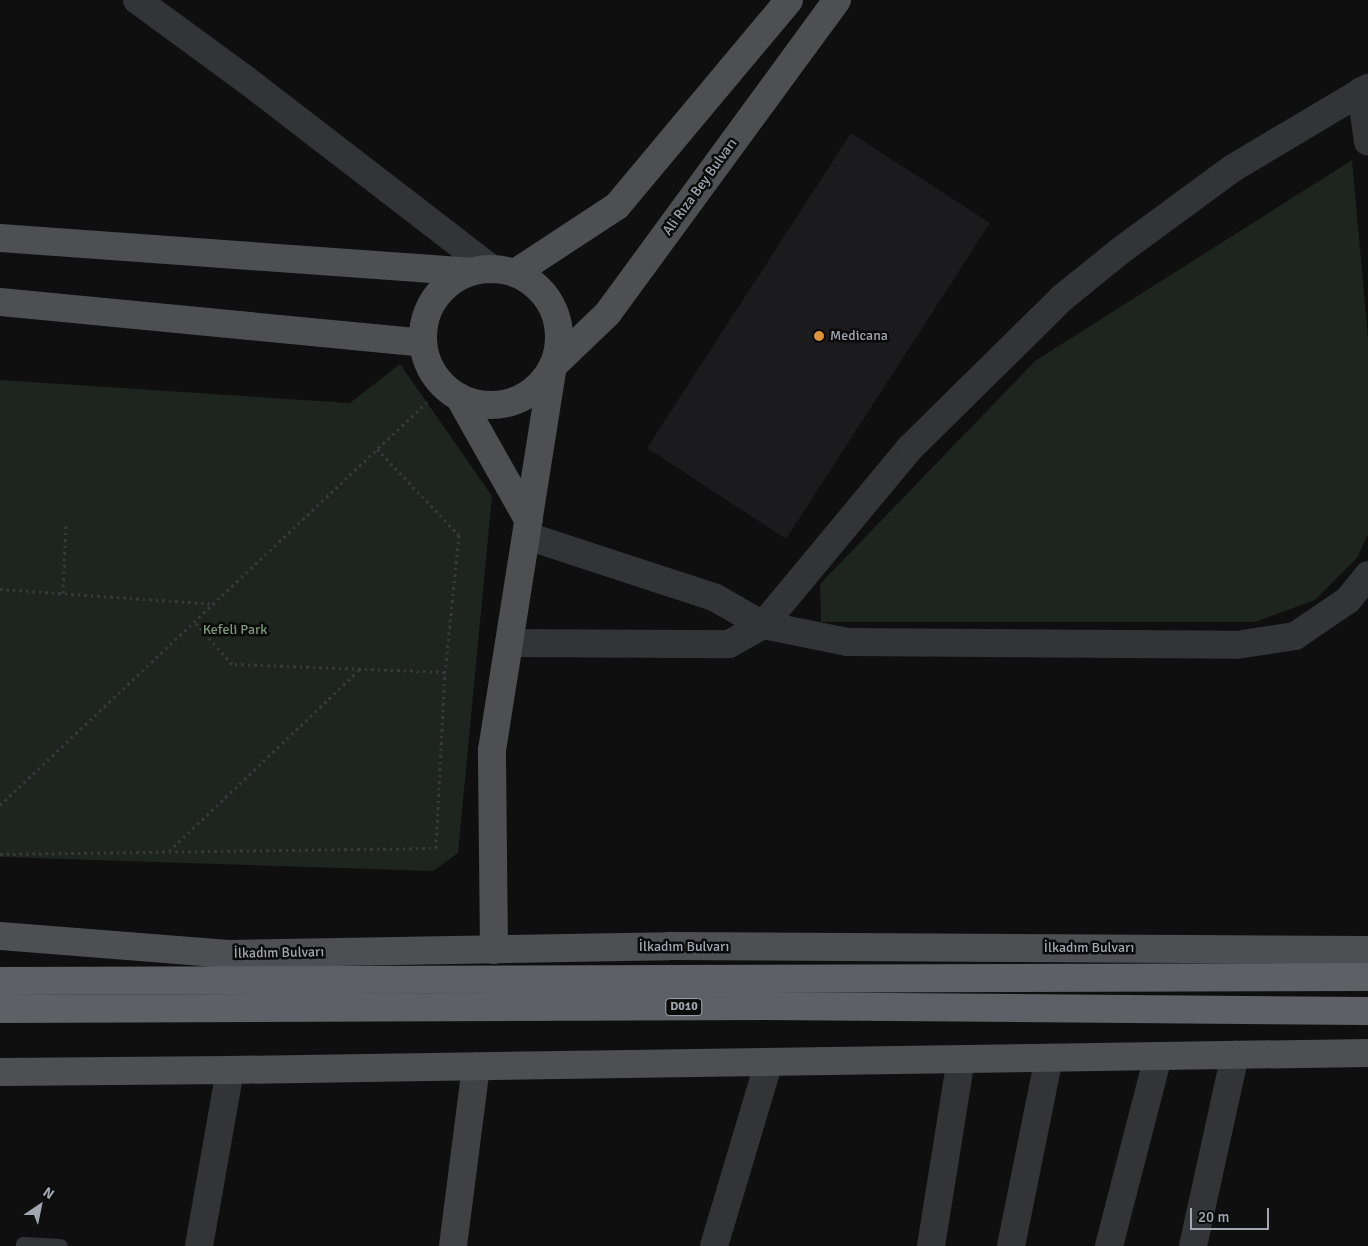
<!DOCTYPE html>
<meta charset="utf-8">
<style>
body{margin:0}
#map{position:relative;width:1368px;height:1246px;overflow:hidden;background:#0f0f10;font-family:Signika,sans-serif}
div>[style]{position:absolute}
.built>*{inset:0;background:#1b1b1d}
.green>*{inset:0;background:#1e241e}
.path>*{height:3px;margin-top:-1.5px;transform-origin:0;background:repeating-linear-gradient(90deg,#37393c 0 2.5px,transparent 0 6.5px)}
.lane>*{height:15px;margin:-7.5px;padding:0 7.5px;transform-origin:7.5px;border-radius:7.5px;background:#323437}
.street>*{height:28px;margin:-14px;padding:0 14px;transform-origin:14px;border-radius:14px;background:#323437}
.secondary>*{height:28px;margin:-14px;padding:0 14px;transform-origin:14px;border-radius:14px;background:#3f4145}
.primary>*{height:28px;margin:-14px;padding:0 14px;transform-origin:14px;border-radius:14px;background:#4d4f53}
.primary>.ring{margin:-14px;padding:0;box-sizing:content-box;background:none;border:28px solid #4d4f53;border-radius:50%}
.highway>*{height:28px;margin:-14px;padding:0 14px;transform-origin:14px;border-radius:14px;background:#5d6065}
.dots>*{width:14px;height:14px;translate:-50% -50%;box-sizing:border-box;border:2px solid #0a0a0b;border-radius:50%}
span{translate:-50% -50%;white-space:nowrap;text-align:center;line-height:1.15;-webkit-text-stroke:5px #0a0a0b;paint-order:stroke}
.shield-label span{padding:1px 4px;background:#0a0a0b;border:1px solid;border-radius:4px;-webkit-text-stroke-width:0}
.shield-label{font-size:12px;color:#a1a7b0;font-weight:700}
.street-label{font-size:14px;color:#a1a7b0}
.poi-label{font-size:14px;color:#a1a7b0}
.left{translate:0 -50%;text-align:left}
.park-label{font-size:14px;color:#7c997a}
.north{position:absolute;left:15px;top:1181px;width:50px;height:50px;-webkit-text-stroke:4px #0a0a0b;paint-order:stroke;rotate:34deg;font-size:14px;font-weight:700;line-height:20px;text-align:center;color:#a1a7b0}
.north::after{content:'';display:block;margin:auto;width:18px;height:22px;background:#a1a7b0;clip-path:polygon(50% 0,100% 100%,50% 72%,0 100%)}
.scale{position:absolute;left:1190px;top:1208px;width:79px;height:22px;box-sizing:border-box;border:2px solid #a1a7b0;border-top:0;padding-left:6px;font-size:15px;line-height:18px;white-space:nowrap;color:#a1a7b0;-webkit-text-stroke:4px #0a0a0b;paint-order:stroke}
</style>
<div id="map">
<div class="built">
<div style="clip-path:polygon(851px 133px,990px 223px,786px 539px,647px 448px)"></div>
</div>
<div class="green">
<div style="clip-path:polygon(1352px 160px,1368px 338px,1368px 534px,1357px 558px,1315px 600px,1255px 622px,821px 622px,820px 584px,1035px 361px)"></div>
<div style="clip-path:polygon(400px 364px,492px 496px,458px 853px,433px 871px,0 857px,0 380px,350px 403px)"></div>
</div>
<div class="path">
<div style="left:377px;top:449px;width:119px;rotate:46.4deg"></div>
<div style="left:459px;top:535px;width:138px;rotate:95.8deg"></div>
<div style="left:0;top:589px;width:213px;rotate:4deg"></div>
<div style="left:63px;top:593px;width:69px;rotate:-87.5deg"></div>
<div style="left:0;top:805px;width:587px;rotate:-43.34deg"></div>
<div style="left:169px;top:851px;width:264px;rotate:-43.6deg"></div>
<div style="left:0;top:854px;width:436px;rotate:-0.8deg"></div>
<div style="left:436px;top:848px;width:176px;rotate:-87.1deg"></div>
<div style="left:445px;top:672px;width:213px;rotate:-177.8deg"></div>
<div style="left:232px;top:664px;width:57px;rotate:-131.5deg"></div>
</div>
<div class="lane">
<div style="left:23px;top:1246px;width:2px;rotate:-90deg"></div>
<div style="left:23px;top:1244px;width:37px;rotate:3deg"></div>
</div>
<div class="street">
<div style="left:137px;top:0;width:134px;rotate:36.2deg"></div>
<div style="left:245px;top:79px;width:312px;rotate:37.6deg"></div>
<div style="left:1361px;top:91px;width:51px;rotate:82.2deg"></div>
<div style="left:527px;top:536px;width:197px;rotate:18.1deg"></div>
<div style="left:714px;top:597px;width:56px;rotate:29.7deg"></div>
<div style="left:763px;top:625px;width:86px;rotate:11.4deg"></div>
<div style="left:847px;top:642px;width:389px;rotate:0.4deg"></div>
<div style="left:1236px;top:645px;width:60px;rotate:-8.7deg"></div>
<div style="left:1295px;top:636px;width:64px;rotate:-34.2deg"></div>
<div style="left:1348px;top:600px;width:32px;rotate:-51deg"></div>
<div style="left:509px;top:643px;width:220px;rotate:0.3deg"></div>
<div style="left:729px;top:644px;width:39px;rotate:-29deg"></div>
<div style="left:763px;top:625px;width:230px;rotate:-50.3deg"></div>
<div style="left:910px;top:448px;width:214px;rotate:-44.6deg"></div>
<div style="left:1062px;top:298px;width:75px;rotate:-39deg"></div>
<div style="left:1120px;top:251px;width:140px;rotate:-36.3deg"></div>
<div style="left:1233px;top:168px;width:157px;rotate:-30.7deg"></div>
<div style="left:199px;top:1246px;width:179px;rotate:-80deg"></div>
<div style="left:714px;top:1246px;width:192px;rotate:-73.4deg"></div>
<div style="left:931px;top:1246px;width:189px;rotate:-80.9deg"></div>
<div style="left:1011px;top:1246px;width:192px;rotate:-78.6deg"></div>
<div style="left:1109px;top:1246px;width:196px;rotate:-75.5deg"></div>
<div style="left:1193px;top:1246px;width:196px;rotate:-77.6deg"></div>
</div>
<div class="secondary">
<div style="left:453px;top:1246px;width:181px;rotate:-82.7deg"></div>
</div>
<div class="primary">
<div style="left:0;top:238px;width:471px;rotate:4.1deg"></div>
<div class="ring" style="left:423px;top:269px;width:108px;height:108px"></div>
<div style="left:515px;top:273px;width:122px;rotate:-33.3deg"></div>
<div style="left:617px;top:206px;width:268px;rotate:-50.1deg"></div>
<div style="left:0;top:302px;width:425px;rotate:5.5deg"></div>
<div style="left:459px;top:397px;width:142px;rotate:60.6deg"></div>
<div style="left:0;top:936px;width:229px;rotate:4.5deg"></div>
<div style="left:228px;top:954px;width:441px;rotate:-1deg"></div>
<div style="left:669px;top:946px;width:699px;rotate:0.33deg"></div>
<div style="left:494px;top:950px;width:200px;rotate:-90.6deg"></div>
<div style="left:492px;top:750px;width:389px;rotate:-81deg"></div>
<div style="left:553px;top:366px;width:76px;rotate:-43.9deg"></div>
<div style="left:608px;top:313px;width:388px;rotate:-53.8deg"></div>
<div style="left:0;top:1072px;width:230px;rotate:-0.5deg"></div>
<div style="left:230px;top:1070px;width:1138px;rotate:-0.86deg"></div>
</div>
<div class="highway">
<div style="left:0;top:981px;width:1368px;rotate:-0.17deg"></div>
<div style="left:0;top:1009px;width:764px;rotate:-0.22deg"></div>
<div style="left:764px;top:1006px;width:604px;rotate:0.47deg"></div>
</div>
<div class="dots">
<div style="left:819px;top:336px;background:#de9439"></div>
</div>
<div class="shield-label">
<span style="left:684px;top:1007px">D010</span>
</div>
<div class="street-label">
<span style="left:700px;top:187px;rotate:-54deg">Ali Rıza Bey Bulvarı</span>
<span style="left:684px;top:947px">İlkadım Bulvarı</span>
<span style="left:1089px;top:948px">İlkadım Bulvarı</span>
<span style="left:279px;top:953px;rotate:-1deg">İlkadım Bulvarı</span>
</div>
<div class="poi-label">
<span class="left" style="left:830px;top:336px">Medicana</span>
</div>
<div class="park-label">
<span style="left:235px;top:630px">Kefeli Park</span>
</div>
<div class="north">N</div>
<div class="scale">20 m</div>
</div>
